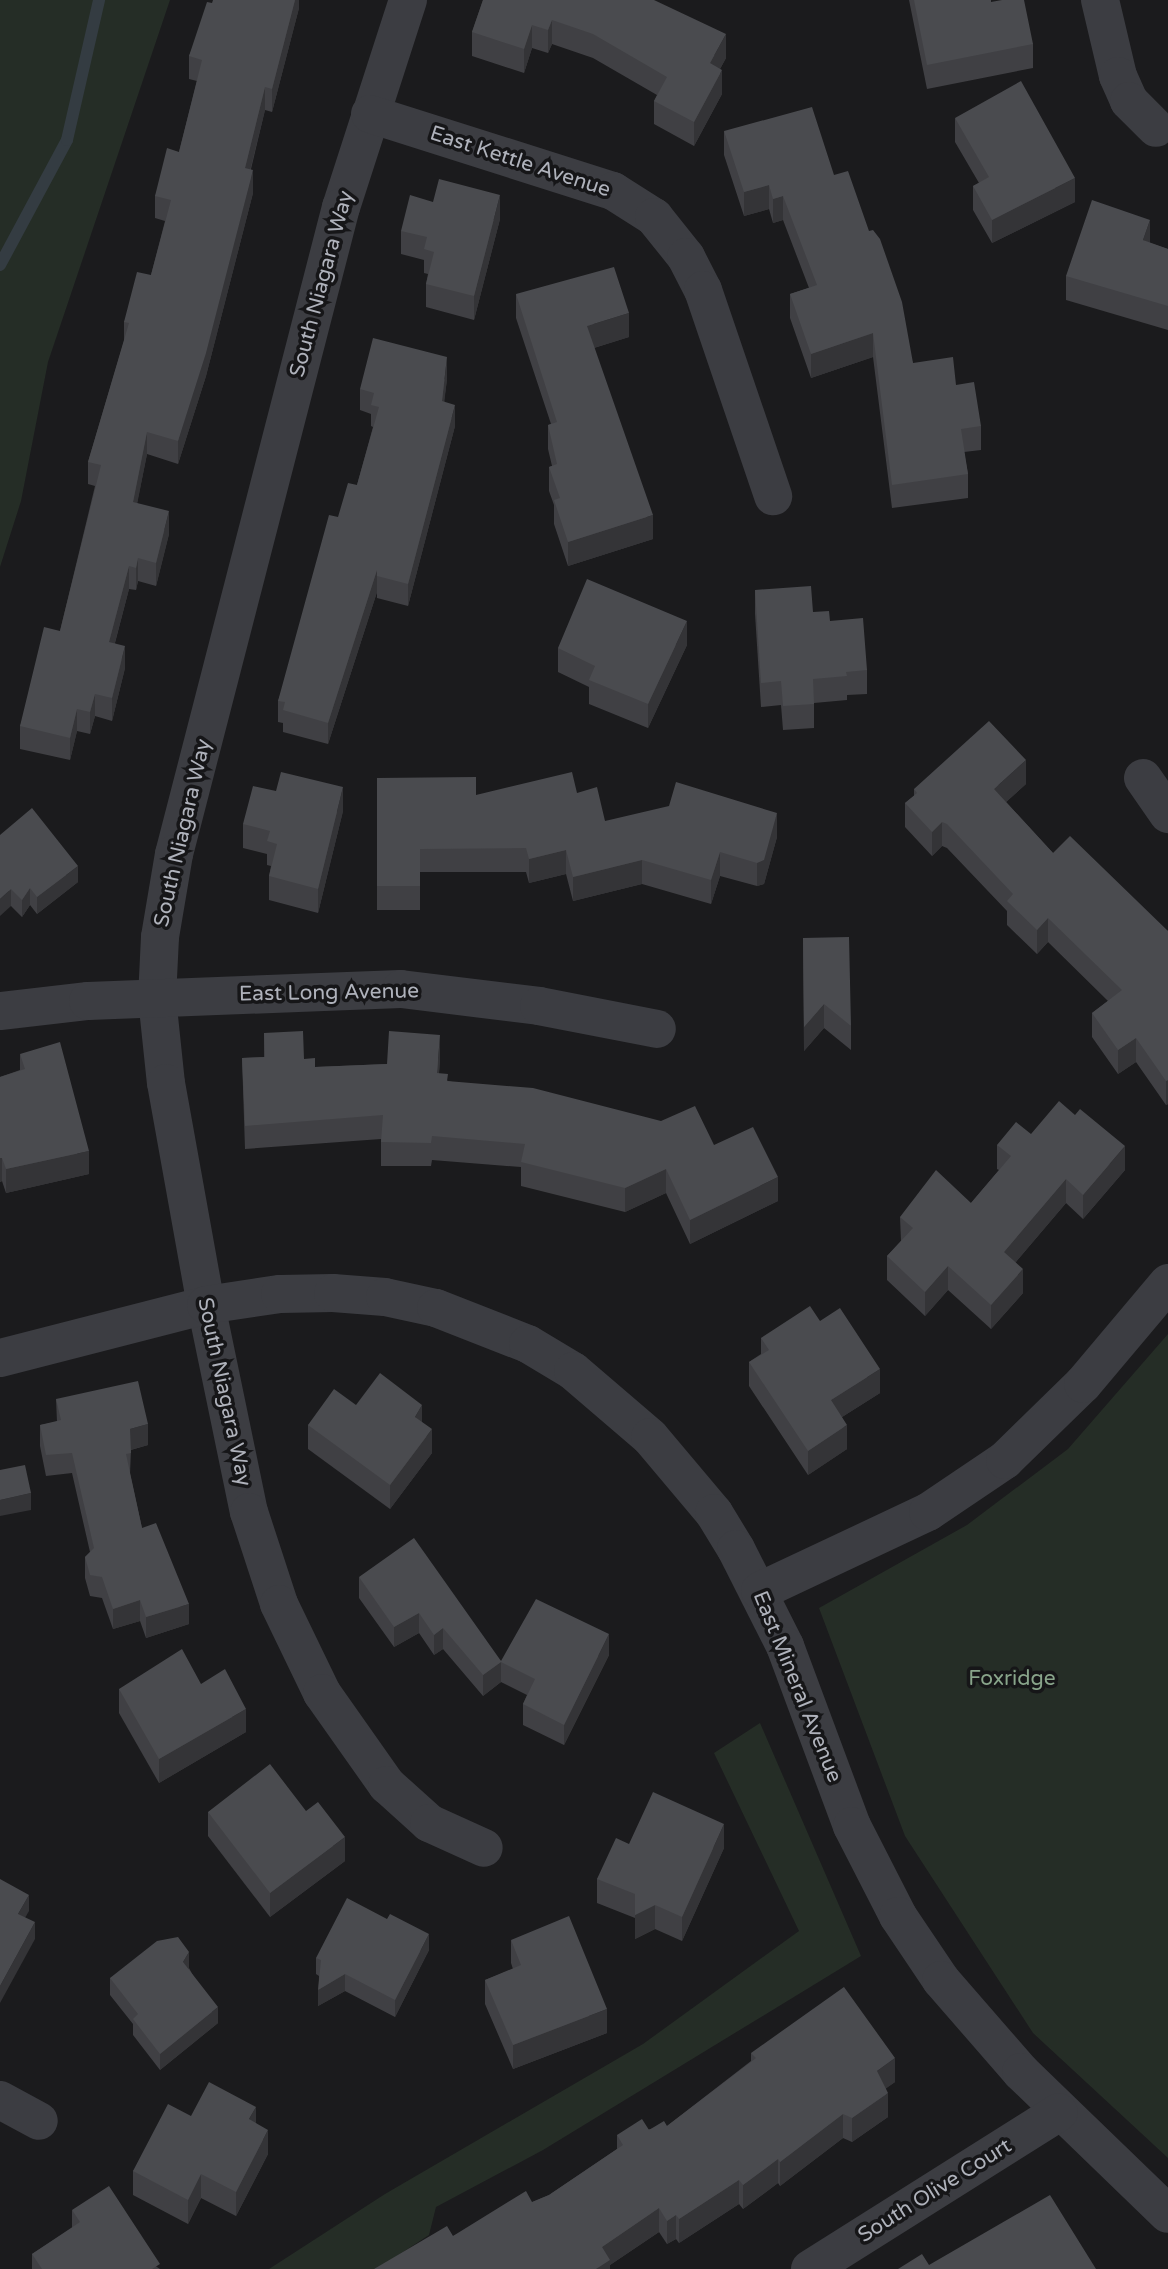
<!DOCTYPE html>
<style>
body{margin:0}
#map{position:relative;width:1168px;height:2269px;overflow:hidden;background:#1b1b1d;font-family:"Varela Round",sans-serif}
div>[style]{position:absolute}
.green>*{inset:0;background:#252d26}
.stream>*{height:12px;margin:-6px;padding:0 6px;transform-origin:6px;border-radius:6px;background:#343c42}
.minor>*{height:38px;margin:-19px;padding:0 19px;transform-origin:19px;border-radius:19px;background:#3c3d42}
.wall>*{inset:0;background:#404044}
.shaded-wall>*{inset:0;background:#343437}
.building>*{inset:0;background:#4a4b4f}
span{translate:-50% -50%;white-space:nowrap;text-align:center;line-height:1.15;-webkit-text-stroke:7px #161618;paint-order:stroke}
.street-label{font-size:21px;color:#afb2bb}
.park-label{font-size:21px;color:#88a48a}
</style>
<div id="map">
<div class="green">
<div style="clip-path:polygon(0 0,170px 0,48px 362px,21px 501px,0 567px)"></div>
<div style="clip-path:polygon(1168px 1334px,1168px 2158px,1033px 2033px,905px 1836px,819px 1608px,967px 1525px,1068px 1449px)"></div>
<div style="clip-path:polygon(760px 1723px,861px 1956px,543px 2150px,436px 2207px,429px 2235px,377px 2269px,269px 2269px,385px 2194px,643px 2044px,799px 1931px,714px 1753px)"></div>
</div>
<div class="stream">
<div style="left:0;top:265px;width:142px;rotate:-61.8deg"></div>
<div style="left:67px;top:140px;width:144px;rotate:-77.1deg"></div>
</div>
<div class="minor">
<div style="left:408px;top:0;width:218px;rotate:107.9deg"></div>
<div style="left:341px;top:207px;width:668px;rotate:104.47deg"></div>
<div style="left:174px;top:854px;width:84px;rotate:99.6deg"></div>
<div style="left:160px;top:937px;width:61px;rotate:92.8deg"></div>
<div style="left:157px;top:998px;width:85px;rotate:84deg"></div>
<div style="left:166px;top:1083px;width:226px;rotate:79.8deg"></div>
<div style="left:206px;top:1305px;width:211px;rotate:78.3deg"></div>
<div style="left:249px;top:1512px;width:97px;rotate:71.9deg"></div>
<div style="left:279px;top:1604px;width:99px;rotate:64.2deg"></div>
<div style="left:322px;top:1693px;width:113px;rotate:54.8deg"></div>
<div style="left:387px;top:1785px;width:57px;rotate:42.1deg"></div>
<div style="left:429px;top:1823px;width:60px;rotate:24.4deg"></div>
<div style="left:1100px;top:0;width:78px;rotate:76.7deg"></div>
<div style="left:1118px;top:76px;width:27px;rotate:66deg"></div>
<div style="left:1129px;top:101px;width:38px;rotate:45deg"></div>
<div style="left:370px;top:114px;width:255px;rotate:17.6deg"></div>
<div style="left:613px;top:191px;width:49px;rotate:32.4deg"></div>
<div style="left:654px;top:217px;width:51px;rotate:51.3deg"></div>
<div style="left:686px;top:257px;width:37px;rotate:63deg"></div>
<div style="left:703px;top:290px;width:218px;rotate:71.2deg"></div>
<div style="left:1143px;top:778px;width:44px;rotate:55.2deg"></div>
<div style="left:0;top:1011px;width:89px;rotate:-6.5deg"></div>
<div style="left:88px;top:1001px;width:313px;rotate:-2.2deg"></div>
<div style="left:401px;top:989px;width:139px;rotate:7deg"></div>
<div style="left:539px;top:1006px;width:120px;rotate:11deg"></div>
<div style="left:0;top:1358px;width:213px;rotate:-14.4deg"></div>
<div style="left:206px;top:1305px;width:75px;rotate:-8.5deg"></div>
<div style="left:280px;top:1294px;width:53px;rotate:-1.1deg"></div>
<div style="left:333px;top:1293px;width:52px;rotate:4.4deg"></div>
<div style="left:385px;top:1297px;width:52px;rotate:12.2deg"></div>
<div style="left:436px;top:1308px;width:99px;rotate:21.4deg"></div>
<div style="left:528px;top:1344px;width:52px;rotate:31deg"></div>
<div style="left:573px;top:1371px;width:101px;rotate:40.6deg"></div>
<div style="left:650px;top:1437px;width:99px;rotate:49.9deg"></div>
<div style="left:714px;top:1513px;width:42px;rotate:58.6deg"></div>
<div style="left:736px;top:1549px;width:109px;rotate:63.2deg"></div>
<div style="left:785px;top:1646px;width:192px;rotate:69.6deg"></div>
<div style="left:852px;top:1826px;width:101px;rotate:62.9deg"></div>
<div style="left:898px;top:1916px;width:77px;rotate:56.1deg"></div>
<div style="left:941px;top:1980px;width:122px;rotate:49deg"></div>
<div style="left:1021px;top:2072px;width:204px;rotate:44deg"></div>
<div style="left:760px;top:1591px;width:186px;rotate:-25.2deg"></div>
<div style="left:928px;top:1512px;width:93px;rotate:-34deg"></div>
<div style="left:1005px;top:1460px;width:109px;rotate:-44.3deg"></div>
<div style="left:1083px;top:1384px;width:132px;rotate:-49.9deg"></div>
<div style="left:0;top:2100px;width:44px;rotate:28.3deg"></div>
<div style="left:810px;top:2269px;width:294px;rotate:-32.2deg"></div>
</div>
<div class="wall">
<div style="clip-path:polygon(299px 0,299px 8px,272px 112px,265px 110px,251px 169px,253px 193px,206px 376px,178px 464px,147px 454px,137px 503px,169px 534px,156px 586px,138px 581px,136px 590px,129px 589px,115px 643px,125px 668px,112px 721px,95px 716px,90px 734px,77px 731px,70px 760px,20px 749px,20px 726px,60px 631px,95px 486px,88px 484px,88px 462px,124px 341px,124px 322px,151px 275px,165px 221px,155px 218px,155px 196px,179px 152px,197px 81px,189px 79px,189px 56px,212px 3px)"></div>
<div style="clip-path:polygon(483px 0,726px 58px,720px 69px,722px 94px,694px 146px,654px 124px,654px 101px,657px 95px,593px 58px,552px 44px,548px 53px,532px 48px,524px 73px,472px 56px,472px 32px)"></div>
<div style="clip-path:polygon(909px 0,991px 0,991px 2px,1033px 44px,1033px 68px,927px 89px)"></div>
<div style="clip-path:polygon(955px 118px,1075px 202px,992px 243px,973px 210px,973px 186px,979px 183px,955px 142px)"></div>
<div style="clip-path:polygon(724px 131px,834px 175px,913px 363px,956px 385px,981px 426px,981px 450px,964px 452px,968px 474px,968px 498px,892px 508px,873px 357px,811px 378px,790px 318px,790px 294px,809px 288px,783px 220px,773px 223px,769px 209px,744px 216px,724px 155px)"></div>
<div style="clip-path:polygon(500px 219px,474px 320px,426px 307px,426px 284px,428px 274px,424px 273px,424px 260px,401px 254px,401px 231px)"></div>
<div style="clip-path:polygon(1150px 243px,1168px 249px,1168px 330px,1066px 300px,1066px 276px)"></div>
<div style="clip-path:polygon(516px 294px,629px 337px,594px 348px,653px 539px,568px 566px,554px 524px,554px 505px,549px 491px,549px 467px,552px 466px,548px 449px,548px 425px,551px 424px,516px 318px)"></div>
<div style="clip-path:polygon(447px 379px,444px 401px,455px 426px,408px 606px,377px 598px,377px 592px,328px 744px,283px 732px,283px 723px,278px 722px,278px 701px,357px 485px,373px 427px,371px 426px,371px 414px,360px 410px,360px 389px)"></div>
<div style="clip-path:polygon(755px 590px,813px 612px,830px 621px,867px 670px,867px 694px,847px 695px,847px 700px,814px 703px,814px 728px,783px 730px,781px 705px,761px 707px,755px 614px)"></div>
<div style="clip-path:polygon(687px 645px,648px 728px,589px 704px,589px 687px,558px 672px,558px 648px)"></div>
<div style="clip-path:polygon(377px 778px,476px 795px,577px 793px,605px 821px,777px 837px,764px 884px,757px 886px,720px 876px,711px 904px,642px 884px,573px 901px,566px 874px,529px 883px,526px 872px,420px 872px,420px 910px,377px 910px)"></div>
<div style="clip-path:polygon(1026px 784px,1006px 802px,1053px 853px,1168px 931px,1168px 1104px,1166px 1105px,1136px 1062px,1118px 1074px,1092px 1037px,1092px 1013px,1108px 1001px,1048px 942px,1037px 954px,1007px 925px,1007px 911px,947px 848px,942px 846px,932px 856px,905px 827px,905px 803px,914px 796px,914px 789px)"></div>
<div style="clip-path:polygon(343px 811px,318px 913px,269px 900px,269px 876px,271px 866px,267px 865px,267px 854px,243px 848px,243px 824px)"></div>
<div style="clip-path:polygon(0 835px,78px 882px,37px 914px,30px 905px,22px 917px,11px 906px)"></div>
<div style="clip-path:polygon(803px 938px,851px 1026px,851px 1050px,824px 1028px,804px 1051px)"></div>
<div style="clip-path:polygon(264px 1033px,315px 1067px,387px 1064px,440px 1059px,439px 1074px,448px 1081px,714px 1145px,778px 1201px,690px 1244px,666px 1193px,625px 1212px,521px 1186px,521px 1167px,432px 1160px,431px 1166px,381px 1166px,381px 1139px,245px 1149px,242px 1058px,264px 1057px)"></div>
<div style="clip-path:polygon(20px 1054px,89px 1174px,6px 1193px,2px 1181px,0 1182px,0 1077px,20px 1070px)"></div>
<div style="clip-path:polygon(1031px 1134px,1125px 1170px,1083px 1219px,1066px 1203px,1015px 1263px,1023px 1293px,991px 1329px,948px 1290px,925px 1316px,887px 1280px,887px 1256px,901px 1241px,900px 1217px,971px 1203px,999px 1170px,997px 1169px,997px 1145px)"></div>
<div style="clip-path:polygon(820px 1321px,880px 1393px,842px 1417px,847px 1449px,808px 1475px,749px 1386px,749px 1362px,761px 1354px,761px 1338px)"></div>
<div style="clip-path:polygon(56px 1399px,148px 1445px,131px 1450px,130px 1474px,142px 1528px,189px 1624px,146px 1638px,140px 1621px,113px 1629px,102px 1598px,90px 1596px,85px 1578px,85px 1557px,90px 1552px,72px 1473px,46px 1476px,40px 1446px,40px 1425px,57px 1422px)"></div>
<div style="clip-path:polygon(356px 1405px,422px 1423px,432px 1453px,390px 1509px,308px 1449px,308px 1425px)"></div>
<div style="clip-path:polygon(359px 1577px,501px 1661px,609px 1655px,564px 1745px,523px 1725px,523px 1704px,527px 1695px,501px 1682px,483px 1696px,443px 1649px,434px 1655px,419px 1633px,394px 1647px,359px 1598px)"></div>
<div style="clip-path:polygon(201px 1684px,246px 1732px,159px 1783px,119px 1713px,119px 1689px)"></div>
<div style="clip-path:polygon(306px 1811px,345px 1861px,270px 1917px,208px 1836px,208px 1812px)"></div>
<div style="clip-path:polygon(629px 1844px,724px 1848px,682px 1941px,655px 1929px,635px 1939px,635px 1918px,597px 1903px,597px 1879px)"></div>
<div style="clip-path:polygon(511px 1940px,607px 2033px,513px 2069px,485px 2004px,485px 1980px,513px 1969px,511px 1963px)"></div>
<div style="clip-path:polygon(429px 1950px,395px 2017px,345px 1991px,318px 2006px,319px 1976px,316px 1974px,316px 1958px)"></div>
<div style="clip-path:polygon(189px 1968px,218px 2023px,160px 2070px,133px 2035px,133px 2024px,110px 1995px,110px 1978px)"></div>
<div style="clip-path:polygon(751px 2053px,895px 2082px,886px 2088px,888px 2117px,852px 2142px,843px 2138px,780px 2186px,778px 2183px,743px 2209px,739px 2204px,679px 2243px,676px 2239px,667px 2244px,659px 2232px,610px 2265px,610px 2269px,453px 2236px,549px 2195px,617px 2149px,617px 2135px,667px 2126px,751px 2061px)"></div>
<div style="clip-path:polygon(191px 2116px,256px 2123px,268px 2154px,236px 2216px,201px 2198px,188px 2224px,133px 2195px,133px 2171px)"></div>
<div style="clip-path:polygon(72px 2210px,160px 2269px,32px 2269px,32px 2254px,72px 2228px)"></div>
</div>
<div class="shaded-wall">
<div style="clip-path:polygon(295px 0,299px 0,299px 8px,272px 112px,272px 89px)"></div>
<div style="clip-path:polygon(552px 20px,552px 44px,548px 53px,548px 30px)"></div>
<div style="clip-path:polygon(532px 25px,532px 48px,524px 73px,524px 49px)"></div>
<div style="clip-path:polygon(726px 34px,726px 58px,710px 87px,710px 63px)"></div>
<div style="clip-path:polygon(722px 70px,722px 94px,694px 146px,694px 122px)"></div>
<div style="clip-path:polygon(265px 87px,265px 110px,245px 191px,245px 168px)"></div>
<div style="clip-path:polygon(253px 170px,253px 193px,206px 376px,178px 464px,178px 441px)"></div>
<div style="clip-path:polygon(1075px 178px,1075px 202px,992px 243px,992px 220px)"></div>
<div style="clip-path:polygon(769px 185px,769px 209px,744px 216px,744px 192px)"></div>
<div style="clip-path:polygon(500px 195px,500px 219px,474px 320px,474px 296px)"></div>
<div style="clip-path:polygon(783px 196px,783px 220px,773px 223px,773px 199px)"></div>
<div style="clip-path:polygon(1150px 220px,1150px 244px,1143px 240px)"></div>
<div style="clip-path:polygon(629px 313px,629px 337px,587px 350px,587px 326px)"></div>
<div style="clip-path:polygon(873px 333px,873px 357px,811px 378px,811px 354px)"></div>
<div style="clip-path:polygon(447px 357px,447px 379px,442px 422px,442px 401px)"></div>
<div style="clip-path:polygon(455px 405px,455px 426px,408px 606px,408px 584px)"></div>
<div style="clip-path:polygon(147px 432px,147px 454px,133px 525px,133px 502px)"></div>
<div style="clip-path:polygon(169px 511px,169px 534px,156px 586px,156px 563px)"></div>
<div style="clip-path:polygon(653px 515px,653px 539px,568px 566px,568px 542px)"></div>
<div style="clip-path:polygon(138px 558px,138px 581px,136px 590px,136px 568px)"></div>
<div style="clip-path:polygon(129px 566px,129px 589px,109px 665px,109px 642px)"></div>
<div style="clip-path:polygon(377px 570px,377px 592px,328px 744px,328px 723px)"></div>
<div style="clip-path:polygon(687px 621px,687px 645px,648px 728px,648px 704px)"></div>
<div style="clip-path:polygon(125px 646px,125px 668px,112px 721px,112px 698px)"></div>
<div style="clip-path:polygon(95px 694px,95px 716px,90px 734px,90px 712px)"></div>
<div style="clip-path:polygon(77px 709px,77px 731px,70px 760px,70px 738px)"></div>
<div style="clip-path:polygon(1026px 760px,1026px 784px,994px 813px,994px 789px)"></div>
<div style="clip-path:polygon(343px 787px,343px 811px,318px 913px,318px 889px)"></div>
<div style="clip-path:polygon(777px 813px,777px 837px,764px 884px,757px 886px,757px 863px)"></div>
<div style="clip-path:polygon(942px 822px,942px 846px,932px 856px,932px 832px)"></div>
<div style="clip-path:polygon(566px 850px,566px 874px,529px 883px,529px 859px)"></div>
<div style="clip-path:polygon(720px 852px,720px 876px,711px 904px,711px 880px)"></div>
<div style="clip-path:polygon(642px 860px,642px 884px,573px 901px,573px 877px)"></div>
<div style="clip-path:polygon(78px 866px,78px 882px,37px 914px,37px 897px)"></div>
<div style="clip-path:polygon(30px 888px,30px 905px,22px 917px,22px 900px)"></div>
<div style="clip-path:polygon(11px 889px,11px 906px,0 916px,0 899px)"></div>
<div style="clip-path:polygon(1048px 918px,1048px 942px,1037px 954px,1037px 930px)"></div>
<div style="clip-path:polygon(824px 1004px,824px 1028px,804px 1051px,804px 1027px)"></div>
<div style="clip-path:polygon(440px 1035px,440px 1059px,437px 1097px,437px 1073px)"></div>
<div style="clip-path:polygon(1136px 1038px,1136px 1062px,1118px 1074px,1118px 1050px)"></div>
<div style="clip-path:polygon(1168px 1080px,1168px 1104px,1166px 1105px,1166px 1081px)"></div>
<div style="clip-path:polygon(1125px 1146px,1125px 1170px,1083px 1219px,1083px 1195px)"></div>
<div style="clip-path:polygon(89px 1151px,89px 1174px,6px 1193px,6px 1169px)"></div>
<div style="clip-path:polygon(0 1158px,2px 1158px,2px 1181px,0 1182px)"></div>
<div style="clip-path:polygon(666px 1169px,666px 1193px,625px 1212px,625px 1188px)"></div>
<div style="clip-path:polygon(778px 1177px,778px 1201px,690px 1244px,690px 1220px)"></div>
<div style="clip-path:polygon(1066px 1179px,1066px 1203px,1004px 1276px,1004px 1252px)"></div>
<div style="clip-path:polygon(948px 1266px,948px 1290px,925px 1316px,925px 1292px)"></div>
<div style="clip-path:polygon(1023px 1269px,1023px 1293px,991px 1329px,991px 1305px)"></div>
<div style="clip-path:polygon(880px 1369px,880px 1393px,831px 1424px,831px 1400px)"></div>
<div style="clip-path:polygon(422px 1405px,422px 1429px,415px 1417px)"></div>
<div style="clip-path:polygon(148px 1424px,148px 1445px,130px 1450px,130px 1429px)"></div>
<div style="clip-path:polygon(847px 1425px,847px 1449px,808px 1475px,808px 1451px)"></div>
<div style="clip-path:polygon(432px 1429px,432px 1453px,390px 1509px,390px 1485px)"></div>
<div style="clip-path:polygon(31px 1493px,31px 1510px,0 1516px,0 1500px)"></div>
<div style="clip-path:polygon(140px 1600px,140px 1621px,113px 1629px,113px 1609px)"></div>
<div style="clip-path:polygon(189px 1604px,189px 1624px,146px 1638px,146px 1617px)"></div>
<div style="clip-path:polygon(419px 1613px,419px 1633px,394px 1647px,394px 1627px)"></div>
<div style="clip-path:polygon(443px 1628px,443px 1649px,434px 1655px,434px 1635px)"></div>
<div style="clip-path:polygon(609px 1634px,609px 1655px,564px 1745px,564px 1725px)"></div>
<div style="clip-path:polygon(501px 1662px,501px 1682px,483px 1696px,483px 1675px)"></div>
<div style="clip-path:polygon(246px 1709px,246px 1732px,159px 1783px,159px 1759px)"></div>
<div style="clip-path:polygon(724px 1824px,724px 1848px,682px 1941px,682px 1917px)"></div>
<div style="clip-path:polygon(345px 1837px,345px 1861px,270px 1917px,270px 1893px)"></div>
<div style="clip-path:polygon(29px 1895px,29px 1911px,18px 1930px,18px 1914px)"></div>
<div style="clip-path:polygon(655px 1905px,655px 1929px,635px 1939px,635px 1915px)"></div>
<div style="clip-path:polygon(35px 1922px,35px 1939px,0 2003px,0 1986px)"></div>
<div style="clip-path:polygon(429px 1934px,429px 1950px,395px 2017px,395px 2000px)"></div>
<div style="clip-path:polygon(189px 1952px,189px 1968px,183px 1979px,183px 1962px)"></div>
<div style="clip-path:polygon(345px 1974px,345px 1991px,318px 2006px,318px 1990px)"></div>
<div style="clip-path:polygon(218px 2007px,218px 2023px,160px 2070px,160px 2054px)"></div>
<div style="clip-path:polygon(607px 2009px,607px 2033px,513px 2069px,513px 2045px)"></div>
<div style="clip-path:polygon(895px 2058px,895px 2082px,877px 2095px,877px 2071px)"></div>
<div style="clip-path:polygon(888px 2093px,888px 2117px,852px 2142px,852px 2118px)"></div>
<div style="clip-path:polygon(256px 2107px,256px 2130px,249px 2119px)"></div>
<div style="clip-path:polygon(843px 2114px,843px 2138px,780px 2186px,780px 2162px)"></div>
<div style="clip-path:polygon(268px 2130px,268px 2154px,236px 2216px,236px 2192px)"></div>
<div style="clip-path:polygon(778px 2159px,778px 2183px,743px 2209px,743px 2185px)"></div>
<div style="clip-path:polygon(201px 2174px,201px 2198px,188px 2224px,188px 2200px)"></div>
<div style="clip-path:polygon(739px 2180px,739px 2204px,679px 2243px,679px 2219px)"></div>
<div style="clip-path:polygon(659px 2208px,659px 2232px,610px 2265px,610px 2269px,596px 2269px,602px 2247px)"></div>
<div style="clip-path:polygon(676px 2215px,676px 2239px,667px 2244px,667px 2221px)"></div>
</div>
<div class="building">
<div style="clip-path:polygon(213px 0,295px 0,272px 89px,265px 87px,245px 168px,253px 170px,206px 353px,178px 441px,147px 432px,133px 502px,169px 511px,156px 563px,138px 558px,136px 568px,129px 566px,109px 642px,125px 646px,112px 698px,95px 694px,90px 712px,77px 709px,70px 738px,20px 726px,44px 627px,60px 631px,101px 465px,88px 462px,129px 323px,124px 322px,137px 272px,151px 275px,171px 200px,155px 196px,167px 148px,179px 152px,202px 60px,189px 56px,207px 2px,212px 3px)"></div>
<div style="clip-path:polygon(483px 0,654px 0,726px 34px,710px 63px,722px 70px,694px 122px,654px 101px,667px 77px,593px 34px,552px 20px,548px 30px,532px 25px,524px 49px,472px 32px)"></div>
<div style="clip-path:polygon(914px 0,991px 0,991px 2px,1002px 0,1024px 0,1033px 44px,927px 65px)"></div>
<div style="clip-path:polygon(1021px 81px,1075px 178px,992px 220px,973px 186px,989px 177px,955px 118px)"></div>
<div style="clip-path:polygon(812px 107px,834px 175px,848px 171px,869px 231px,873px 230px,880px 239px,902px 302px,913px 363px,953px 357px,956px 385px,974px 382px,981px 426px,961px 429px,968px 474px,892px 485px,873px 333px,811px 354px,790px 294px,817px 285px,783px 196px,773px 199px,769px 185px,744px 192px,724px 131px)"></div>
<div style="clip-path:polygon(439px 179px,500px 195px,474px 296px,426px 284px,434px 252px,424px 249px,427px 237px,401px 231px,410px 195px,433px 202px)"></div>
<div style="clip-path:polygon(1092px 200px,1150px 220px,1143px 240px,1168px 249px,1168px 306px,1066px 276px)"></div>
<div style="clip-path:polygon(614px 267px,629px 313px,587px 326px,653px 515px,568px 542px,554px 500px,560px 498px,549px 467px,557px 464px,548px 425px,557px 422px,516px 294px)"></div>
<div style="clip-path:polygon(373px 338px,447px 357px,442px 401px,455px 405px,408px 584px,377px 576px,377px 570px,328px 723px,283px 710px,285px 702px,278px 701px,329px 515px,338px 517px,348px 483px,357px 485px,379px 407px,371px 405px,374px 393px,360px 389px)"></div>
<div style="clip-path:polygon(587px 579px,687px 621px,648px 704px,589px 680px,595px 666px,558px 648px)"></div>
<div style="clip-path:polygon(811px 586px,813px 612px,829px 611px,830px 621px,863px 618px,867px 670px,846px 672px,847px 676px,813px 679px,814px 704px,783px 706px,781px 681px,761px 683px,755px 590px)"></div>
<div style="clip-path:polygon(989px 721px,1026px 760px,994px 789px,1053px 853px,1070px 836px,1168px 931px,1168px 1080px,1166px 1081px,1136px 1038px,1118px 1050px,1092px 1013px,1122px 990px,1048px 918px,1037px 930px,1007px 901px,1013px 894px,947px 824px,942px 822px,932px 832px,905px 803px,917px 793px,914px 789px)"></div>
<div style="clip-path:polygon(281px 772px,343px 787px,318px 889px,269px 876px,277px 844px,267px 841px,270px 831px,243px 824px,253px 786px,276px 791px)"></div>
<div style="clip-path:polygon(572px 772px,577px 793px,597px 787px,605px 821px,669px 806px,676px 782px,777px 813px,764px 860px,757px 863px,720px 852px,711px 880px,642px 860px,573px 877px,566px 850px,529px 859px,526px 848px,420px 849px,420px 886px,377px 886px,377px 778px,476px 777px,476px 795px)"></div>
<div style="clip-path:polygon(32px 808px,78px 866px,37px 897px,30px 888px,22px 900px,11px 889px,0 899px,0 835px)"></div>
<div style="clip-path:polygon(849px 937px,851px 1026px,824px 1004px,804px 1027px,803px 938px)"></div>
<div style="clip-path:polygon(303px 1031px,304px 1059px,315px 1058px,315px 1067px,387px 1064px,389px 1031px,440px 1035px,437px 1073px,448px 1074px,447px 1081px,533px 1088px,661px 1121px,695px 1106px,714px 1145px,753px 1127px,778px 1177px,690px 1220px,666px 1169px,625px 1188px,521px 1162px,525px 1144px,432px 1136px,431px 1143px,381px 1142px,383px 1115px,245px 1126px,242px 1058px,265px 1057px,264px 1033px)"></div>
<div style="clip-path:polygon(60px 1042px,89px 1151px,6px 1169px,2px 1158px,0 1158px,0 1077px,25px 1069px,20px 1054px)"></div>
<div style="clip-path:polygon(1059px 1101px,1075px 1115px,1080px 1109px,1125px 1146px,1083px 1195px,1066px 1179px,1004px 1252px,1023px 1269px,991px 1305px,948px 1266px,925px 1292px,887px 1256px,913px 1228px,900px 1217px,936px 1170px,971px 1203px,1011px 1156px,997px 1145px,1016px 1122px,1031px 1134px)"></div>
<div style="clip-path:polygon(810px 1306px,820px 1321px,840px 1308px,880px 1369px,831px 1400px,847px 1425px,808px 1451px,749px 1362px,769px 1350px,761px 1338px)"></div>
<div style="clip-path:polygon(380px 1373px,422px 1405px,415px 1417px,432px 1429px,390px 1485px,308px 1425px,334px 1389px,356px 1405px)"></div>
<div style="clip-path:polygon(138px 1381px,148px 1424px,130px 1429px,131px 1453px,126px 1454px,142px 1528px,156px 1523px,189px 1604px,146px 1617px,140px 1600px,113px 1609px,102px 1577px,90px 1575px,85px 1557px,94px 1548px,72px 1453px,46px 1455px,40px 1425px,61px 1420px,56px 1399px)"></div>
<div style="clip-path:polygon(25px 1465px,31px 1493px,0 1500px,0 1470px)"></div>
<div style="clip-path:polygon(414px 1538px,501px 1661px,536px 1599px,609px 1634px,564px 1725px,523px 1704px,535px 1679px,501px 1662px,483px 1675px,443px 1628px,434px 1635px,419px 1613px,394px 1627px,359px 1577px)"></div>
<div style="clip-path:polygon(182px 1649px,201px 1684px,225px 1669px,246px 1709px,159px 1759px,119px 1689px)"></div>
<div style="clip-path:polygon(270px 1764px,306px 1811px,318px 1802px,345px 1837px,270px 1893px,208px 1812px)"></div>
<div style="clip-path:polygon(653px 1792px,724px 1824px,682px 1917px,655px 1905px,635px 1915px,635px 1894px,597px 1879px,616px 1838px,629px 1844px)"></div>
<div style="clip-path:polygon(0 1879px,29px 1895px,18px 1914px,35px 1922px,0 1986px)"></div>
<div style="clip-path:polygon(347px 1898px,387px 1919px,390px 1914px,429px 1934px,395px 2000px,345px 1974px,318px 1990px,321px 1960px,316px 1958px)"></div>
<div style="clip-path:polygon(569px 1916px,607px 2009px,513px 2045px,485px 1980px,521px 1965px,511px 1940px)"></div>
<div style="clip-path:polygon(178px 1937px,189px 1952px,183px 1962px,218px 2007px,160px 2054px,133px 2019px,138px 2014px,110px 1978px,157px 1941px)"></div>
<div style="clip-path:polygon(844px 1987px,895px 2058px,877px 2071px,888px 2093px,852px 2118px,843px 2114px,780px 2162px,778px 2159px,743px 2185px,739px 2180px,679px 2219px,676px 2215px,667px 2221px,659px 2208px,602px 2247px,610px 2260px,596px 2269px,374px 2269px,447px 2226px,453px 2236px,526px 2191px,532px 2202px,549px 2195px,623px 2145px,617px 2135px,642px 2119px,649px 2130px,664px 2121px,667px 2126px,756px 2058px,751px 2053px)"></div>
<div style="clip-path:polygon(209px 2082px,256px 2107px,249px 2119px,268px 2130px,236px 2192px,201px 2174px,188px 2200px,133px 2171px,168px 2104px,191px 2116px)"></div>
<div style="clip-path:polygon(109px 2186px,160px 2264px,152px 2269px,42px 2269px,32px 2254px,80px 2222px,72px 2210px)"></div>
<div style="clip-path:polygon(1050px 2195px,1096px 2269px,898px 2269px,922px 2254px,929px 2265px)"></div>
</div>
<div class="street-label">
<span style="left:520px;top:162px;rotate:18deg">East Kettle Avenue</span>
<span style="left:322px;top:284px;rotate:-75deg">South Niagara Way</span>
<span style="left:183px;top:833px;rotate:-77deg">South Niagara Way</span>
<span style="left:329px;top:993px;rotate:-1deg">East Long Avenue</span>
<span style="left:224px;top:1392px;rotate:78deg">South Niagara Way</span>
<span style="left:797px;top:1687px;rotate:68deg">East Mineral Avenue</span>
<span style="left:935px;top:2191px;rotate:-32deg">South Olive Court</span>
</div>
<div class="park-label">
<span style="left:1012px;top:1679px">Foxridge</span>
</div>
</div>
